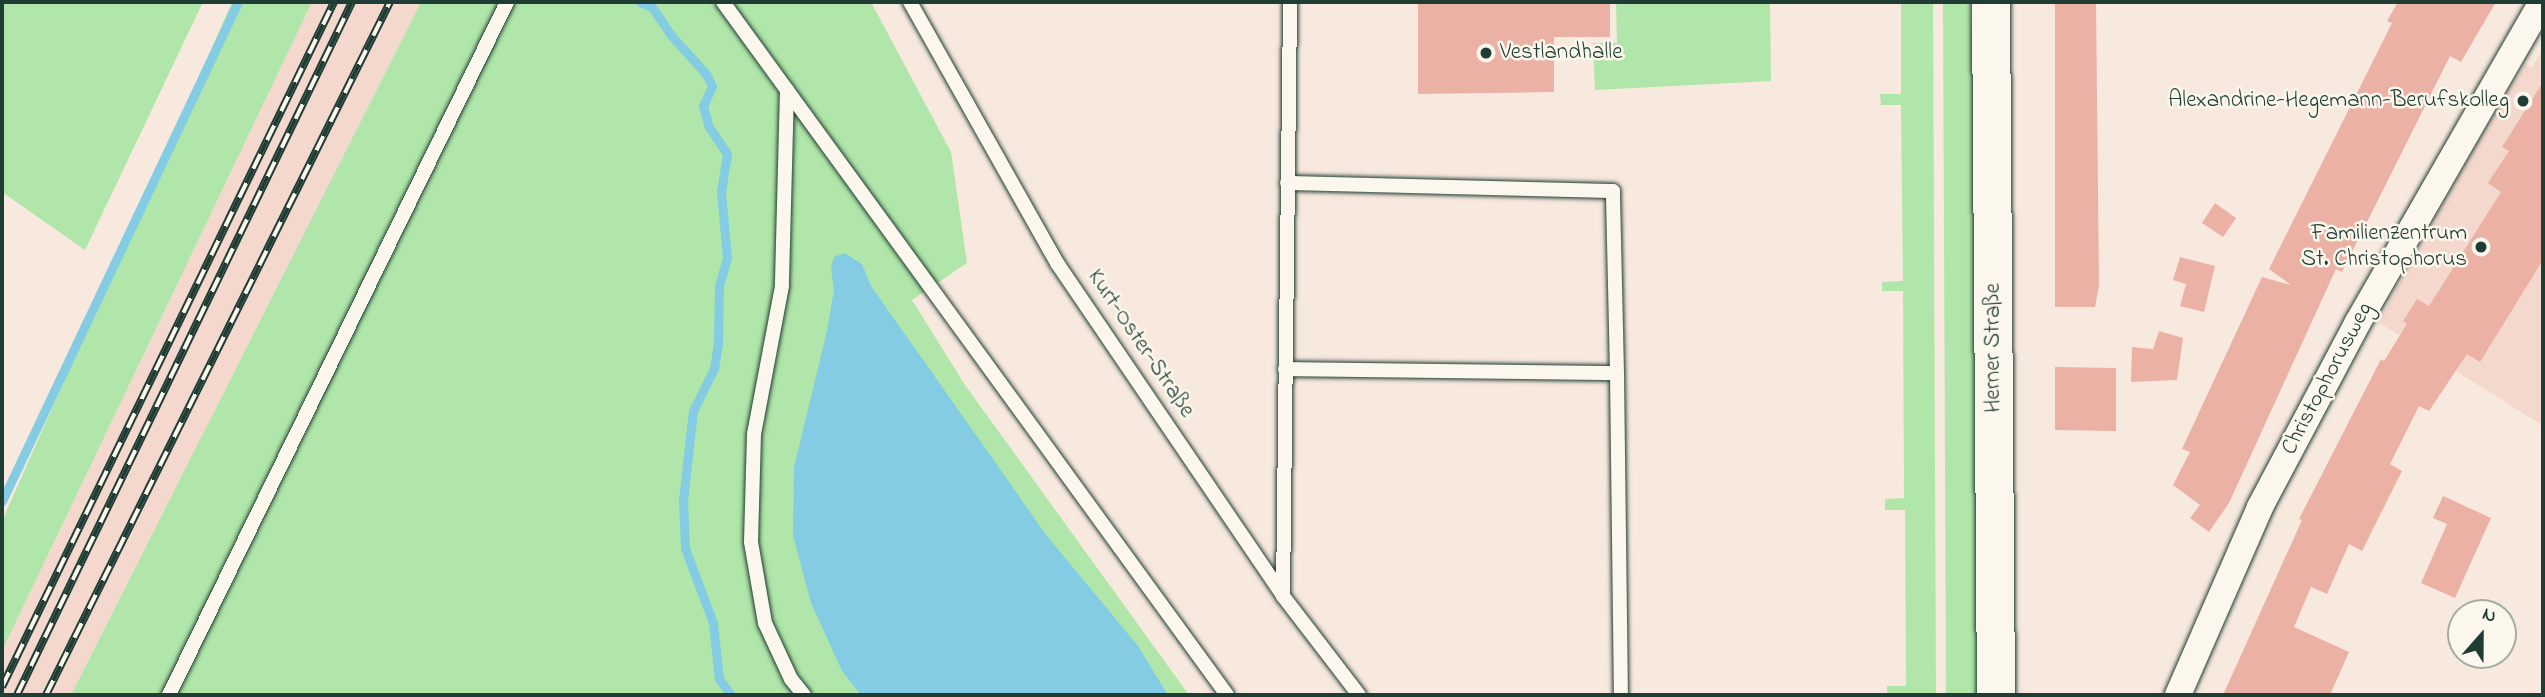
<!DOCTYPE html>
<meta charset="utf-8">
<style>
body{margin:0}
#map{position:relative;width:2545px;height:697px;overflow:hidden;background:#f8e9de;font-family:"Indie Flower",sans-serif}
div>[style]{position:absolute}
.built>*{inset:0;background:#f4d8cd}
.green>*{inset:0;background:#b0e6a9}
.water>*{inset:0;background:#83cce3}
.stream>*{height:9px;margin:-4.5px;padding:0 4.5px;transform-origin:4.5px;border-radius:4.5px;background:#83cce3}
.building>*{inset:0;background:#ebb1a5}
.roads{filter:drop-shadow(0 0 2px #1f3d34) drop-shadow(0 0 2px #1f3d34)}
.lane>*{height:14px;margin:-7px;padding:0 7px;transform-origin:7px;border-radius:7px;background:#fbf7ec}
.street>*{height:26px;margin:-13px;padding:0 13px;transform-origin:13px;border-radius:13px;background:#fbf7ec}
.secondary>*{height:38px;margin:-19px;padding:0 19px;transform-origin:19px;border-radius:19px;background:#fbf7ec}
.rail>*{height:8px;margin-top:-4px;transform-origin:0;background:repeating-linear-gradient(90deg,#fbf7ec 0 16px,#1f3d34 0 32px);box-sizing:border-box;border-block:2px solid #1f3d34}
.dots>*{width:19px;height:19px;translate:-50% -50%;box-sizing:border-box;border:4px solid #fbf7ec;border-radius:50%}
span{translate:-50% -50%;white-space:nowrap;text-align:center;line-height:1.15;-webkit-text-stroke:5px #fbf7ec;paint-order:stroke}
.poi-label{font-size:23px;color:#1f3d34}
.left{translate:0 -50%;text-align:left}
.right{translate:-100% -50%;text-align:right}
.street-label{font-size:23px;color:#1f3d34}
.frame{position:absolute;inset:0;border:4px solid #1f3d34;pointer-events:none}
.north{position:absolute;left:2447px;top:599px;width:70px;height:70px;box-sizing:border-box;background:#fbf7ec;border:2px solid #a3ada2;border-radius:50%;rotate:21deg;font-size:19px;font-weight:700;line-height:28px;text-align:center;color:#1f3d34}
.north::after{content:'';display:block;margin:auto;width:24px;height:32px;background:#1f3d34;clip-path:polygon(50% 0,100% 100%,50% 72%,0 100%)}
</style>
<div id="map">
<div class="built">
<div style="clip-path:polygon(312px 2px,421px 2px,71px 695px,2px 695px,2px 651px)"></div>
<div style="clip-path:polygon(2543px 49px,2543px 426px,2378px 322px,2482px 134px,2526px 64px,2532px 67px)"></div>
</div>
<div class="green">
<div style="clip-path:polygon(2px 2px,203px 2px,85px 250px,2px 192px)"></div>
<div style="clip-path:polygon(232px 2px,312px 2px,2px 651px,2px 521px)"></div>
<div style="clip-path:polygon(421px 2px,871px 2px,951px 152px,967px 263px,912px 300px,965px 385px,1189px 695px,71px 695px)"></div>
<div style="clip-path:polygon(1616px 2px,1770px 2px,1771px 81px,1595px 90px,1593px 43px,1617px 43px)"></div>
<div style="clip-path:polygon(1901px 2px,1933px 2px,1936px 695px,1887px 695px,1887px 686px,1906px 686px,1905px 510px,1885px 510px,1885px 499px,1904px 498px,1903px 291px,1882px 291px,1882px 282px,1903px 281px,1901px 105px,1881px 105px,1880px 94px,1901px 94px)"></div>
<div style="clip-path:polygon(1943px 2px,1970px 2px,1975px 82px,1978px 695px,1946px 695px)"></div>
</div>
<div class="water">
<div style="clip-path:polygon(844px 253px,862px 264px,871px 286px,1047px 536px,1138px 646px,1168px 695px,861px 695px,842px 671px,811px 603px,793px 535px,794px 467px,827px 331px,834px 290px,831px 268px,834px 257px)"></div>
</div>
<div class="stream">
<div style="left:640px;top:2px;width:13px;rotate:23deg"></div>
<div style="left:652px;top:7px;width:32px;rotate:56deg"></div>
<div style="left:670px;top:34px;width:54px;rotate:48deg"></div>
<div style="left:706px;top:74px;width:13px;rotate:63deg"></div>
<div style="left:712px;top:86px;width:22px;rotate:114deg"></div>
<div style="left:703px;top:106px;width:22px;rotate:74deg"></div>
<div style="left:709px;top:127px;width:32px;rotate:56deg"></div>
<div style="left:727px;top:154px;width:38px;rotate:99deg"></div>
<div style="left:721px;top:192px;width:66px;rotate:84.8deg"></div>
<div style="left:727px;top:258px;width:29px;rotate:106deg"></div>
<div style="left:719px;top:286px;width:57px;rotate:91deg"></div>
<div style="left:718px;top:343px;width:25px;rotate:99deg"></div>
<div style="left:714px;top:368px;width:48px;rotate:116deg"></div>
<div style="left:693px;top:411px;width:90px;rotate:96.4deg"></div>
<div style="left:683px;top:500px;width:48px;rotate:87.6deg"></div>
<div style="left:685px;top:548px;width:80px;rotate:69.5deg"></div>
<div style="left:713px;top:623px;width:56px;rotate:83.9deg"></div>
<div style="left:719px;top:679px;width:20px;rotate:53deg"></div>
<div style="left:2px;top:501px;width:552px;rotate:-64.69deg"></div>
</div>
<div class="building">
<div style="clip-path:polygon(1418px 2px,1610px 2px,1610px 37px,1554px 37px,1554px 92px,1418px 94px)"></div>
<div style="clip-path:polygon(2055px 2px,2096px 2px,2099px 285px,2095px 307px,2055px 307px)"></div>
<div style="clip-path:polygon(2398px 2px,2496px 2px,2461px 62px,2450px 56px,2342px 272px,2336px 269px,2229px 503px,2209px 532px,2190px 518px,2200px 505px,2173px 485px,2190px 452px,2182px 449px,2262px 277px,2291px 285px,2269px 269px,2392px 23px,2387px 21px)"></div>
<div style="clip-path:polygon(2543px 82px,2543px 260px,2480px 362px,2467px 354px,2429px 411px,2419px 406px,2390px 464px,2402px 471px,2362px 551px,2349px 544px,2327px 594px,2311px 587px,2294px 627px,2349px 652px,2330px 695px,2223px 695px,2302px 520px,2299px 519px,2381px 359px,2384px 361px,2407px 324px,2403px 321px,2417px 299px,2429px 306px,2501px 192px,2488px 183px,2509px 151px,2502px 147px)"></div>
<div style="clip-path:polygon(2215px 203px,2236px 218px,2223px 237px,2202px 223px)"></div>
<div style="clip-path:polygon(2180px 257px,2215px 266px,2204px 312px,2180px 306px,2186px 284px,2173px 280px)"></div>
<div style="clip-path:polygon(2159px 331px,2183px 338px,2177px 380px,2131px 382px,2132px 347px,2153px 349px)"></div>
<div style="clip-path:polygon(2055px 367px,2116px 368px,2116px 431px,2055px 430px)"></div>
<div style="clip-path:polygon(2443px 496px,2491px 518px,2455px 598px,2421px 583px,2447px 524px,2433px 518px)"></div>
</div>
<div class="roads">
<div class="lane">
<div style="left:723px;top:2px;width:109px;rotate:54deg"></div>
<div style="left:787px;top:90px;width:196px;rotate:91.5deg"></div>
<div style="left:782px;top:286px;width:151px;rotate:100.7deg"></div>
<div style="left:754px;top:434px;width:108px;rotate:91.6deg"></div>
<div style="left:751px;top:542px;width:82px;rotate:80.2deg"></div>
<div style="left:765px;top:623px;width:62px;rotate:65.1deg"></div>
<div style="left:791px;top:679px;width:21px;rotate:51deg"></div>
<div style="left:910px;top:2px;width:300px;rotate:60.6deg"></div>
<div style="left:1057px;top:263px;width:402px;rotate:55.8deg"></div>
<div style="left:1283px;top:596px;width:125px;rotate:52.5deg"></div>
<div style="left:787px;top:90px;width:748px;rotate:53.97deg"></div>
<div style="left:1285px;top:369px;width:332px;rotate:0.7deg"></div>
<div style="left:1617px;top:373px;width:182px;rotate:-91.3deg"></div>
<div style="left:1613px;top:191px;width:326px;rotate:-178.6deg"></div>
<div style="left:1617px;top:373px;width:322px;rotate:89.3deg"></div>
<div style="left:1283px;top:596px;width:594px;rotate:-89.32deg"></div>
<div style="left:169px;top:695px;width:771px;rotate:-64deg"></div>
</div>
<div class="street">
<div style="left:2178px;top:695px;width:205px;rotate:-66.4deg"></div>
<div style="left:2260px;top:507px;width:209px;rotate:-62.1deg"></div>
<div style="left:2358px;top:322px;width:369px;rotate:-60.1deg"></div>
</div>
<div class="secondary">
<div style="left:1991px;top:2px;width:693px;rotate:89.59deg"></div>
</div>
</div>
<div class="rail">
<div style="left:2px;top:687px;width:761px;rotate:-64.14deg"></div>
<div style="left:17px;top:695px;width:770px;rotate:-64.2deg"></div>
<div style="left:46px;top:695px;width:774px;rotate:-63.6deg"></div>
</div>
<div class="dots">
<div style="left:1486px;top:53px;background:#1f3d34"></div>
<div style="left:2523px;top:101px;background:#1f3d34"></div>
<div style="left:2481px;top:247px;background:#1f3d34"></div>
</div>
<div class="poi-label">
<span class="left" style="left:1500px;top:53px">Vestlandhalle</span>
<span class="right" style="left:2509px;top:101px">Alexandrine-Hegemann-Berufskolleg</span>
<span class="right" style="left:2467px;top:247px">Familienzentrum<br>St. Christophorus</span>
</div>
<div class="street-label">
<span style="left:1140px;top:344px;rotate:56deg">Kurt-Oster-Straße</span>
<span style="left:1994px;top:348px;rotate:-90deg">Herner Straße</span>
<span style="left:2328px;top:379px;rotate:-62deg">Christophorusweg</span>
</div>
<div class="frame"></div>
<div class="north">N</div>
</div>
